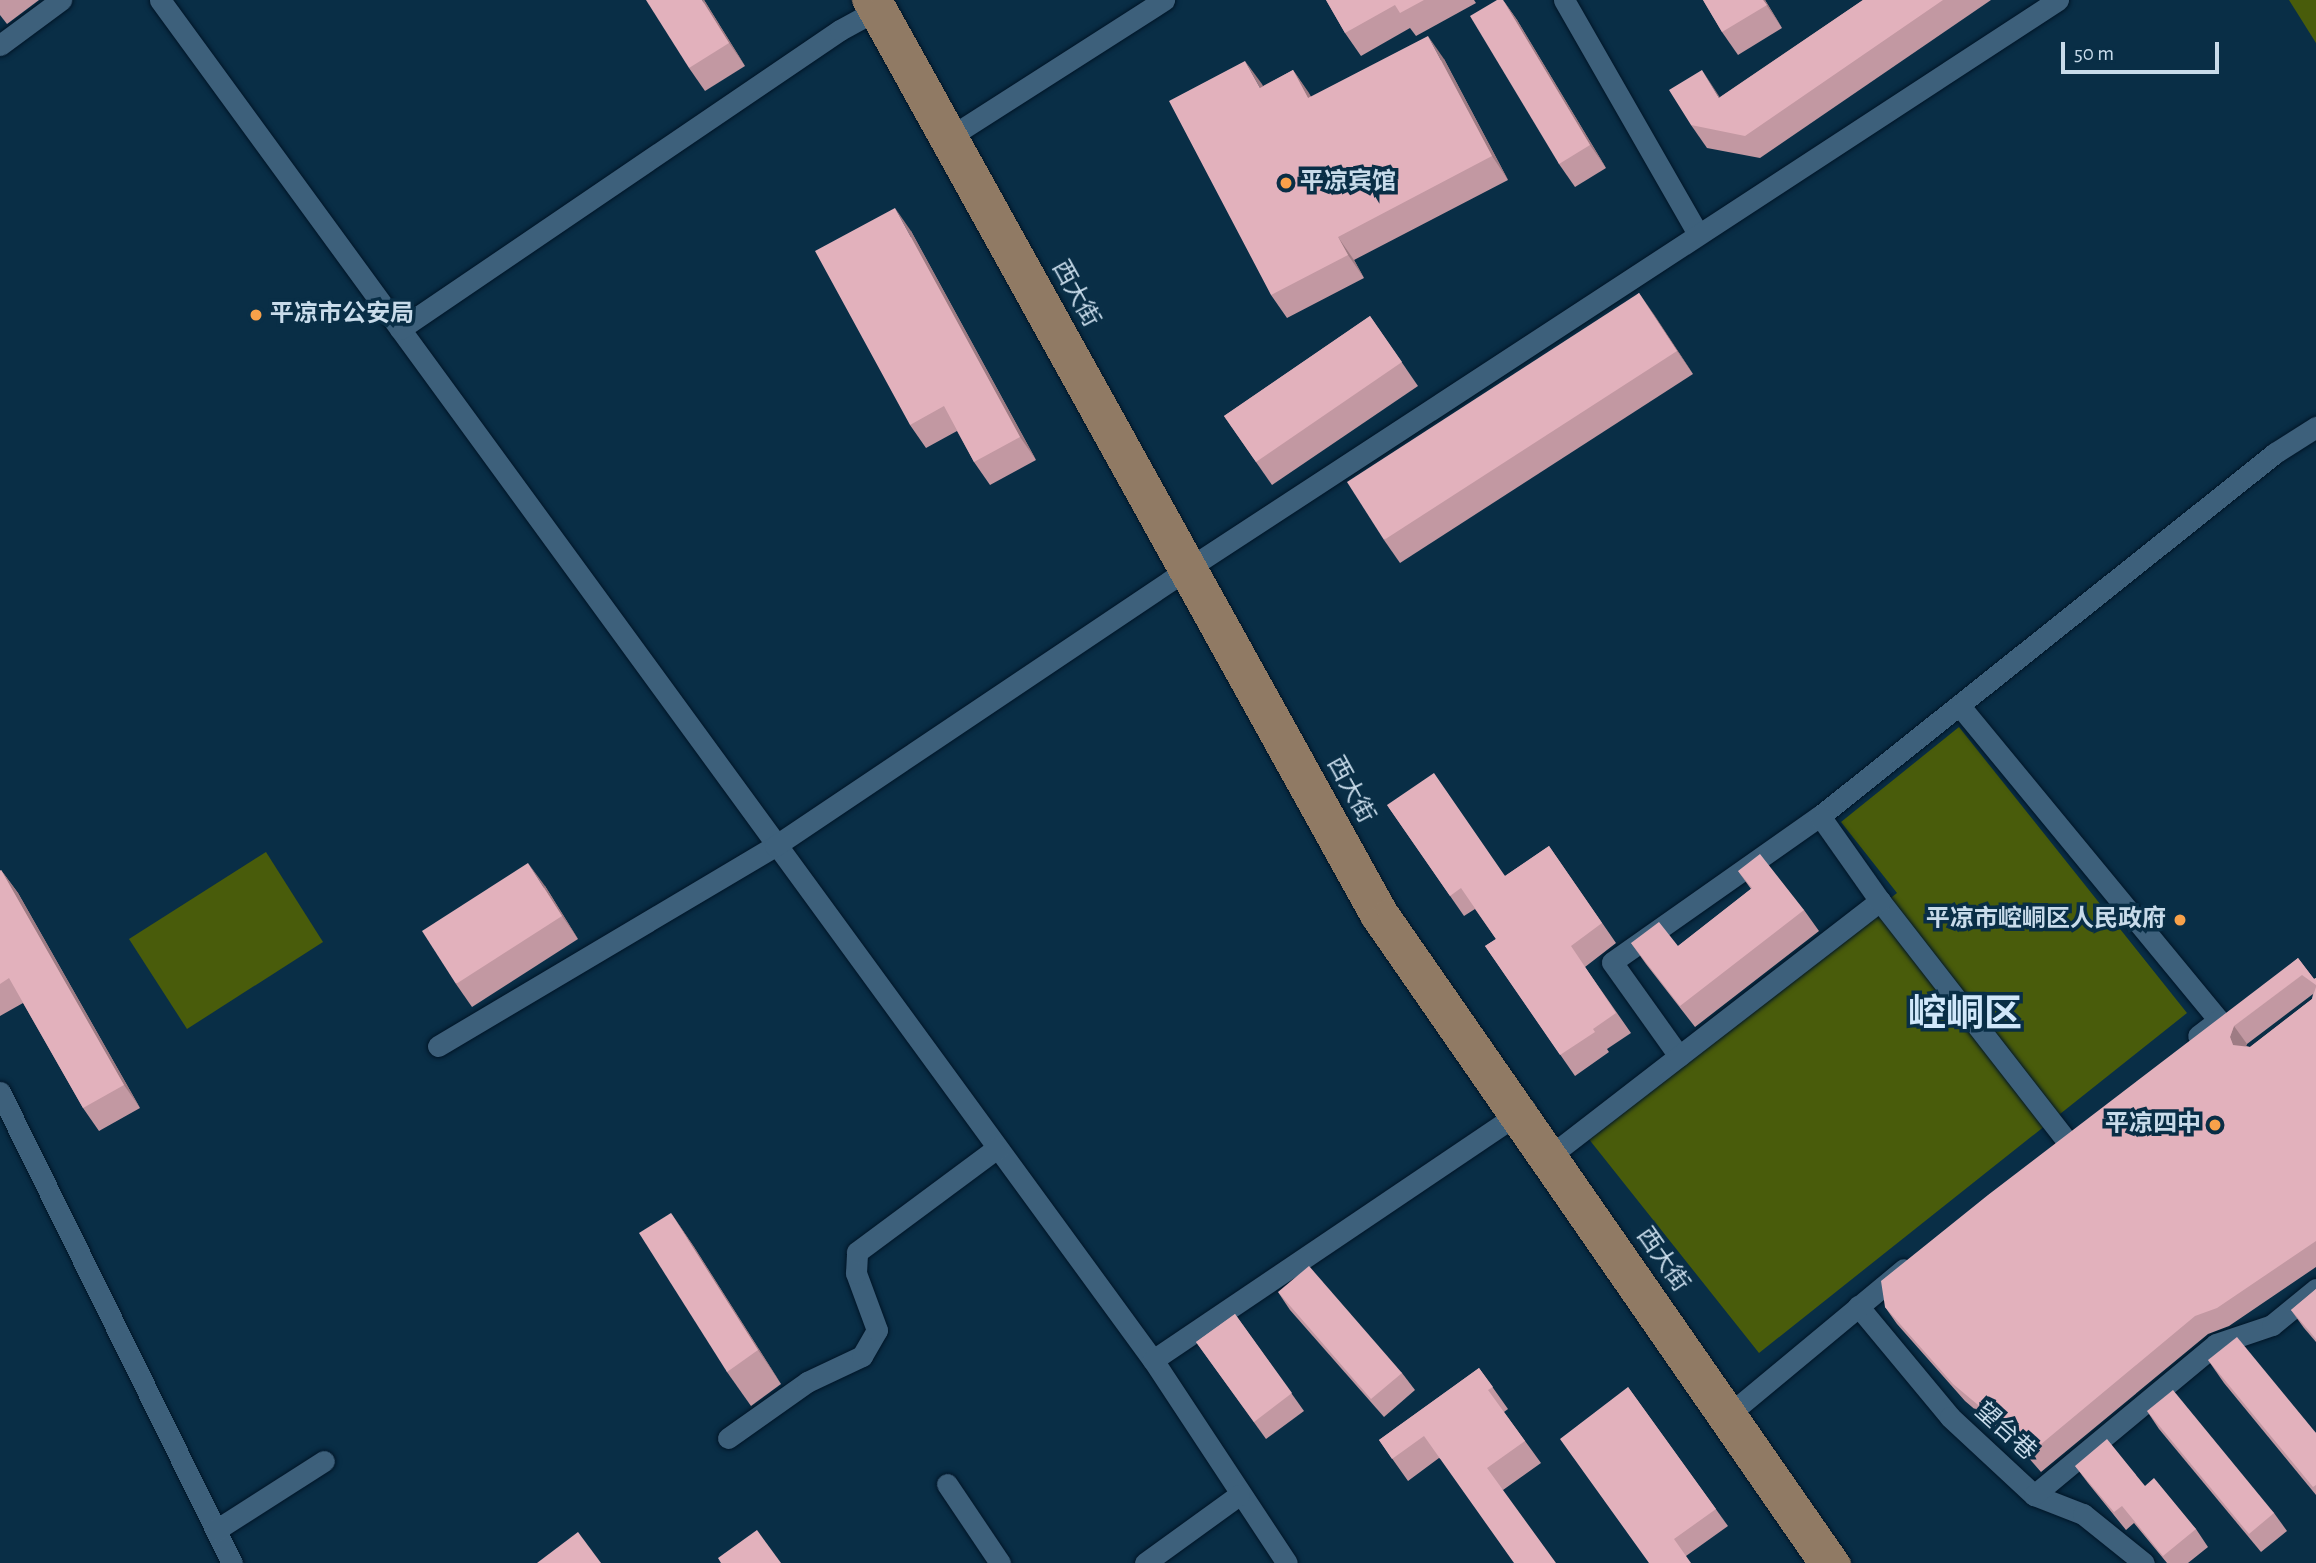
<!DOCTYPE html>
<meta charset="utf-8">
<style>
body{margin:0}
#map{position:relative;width:2316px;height:1563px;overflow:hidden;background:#092e46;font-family:"Alegreya Sans","Noto Sans SC",sans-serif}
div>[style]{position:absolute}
.green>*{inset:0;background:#495c0b}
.roads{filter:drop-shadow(0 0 2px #001527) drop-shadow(0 0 2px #001527)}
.minor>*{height:21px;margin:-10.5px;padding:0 10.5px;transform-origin:10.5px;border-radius:10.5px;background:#3d607b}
.major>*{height:21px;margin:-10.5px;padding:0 10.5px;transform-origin:10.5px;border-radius:10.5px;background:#907a64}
.wall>*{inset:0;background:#c298a2}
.shaded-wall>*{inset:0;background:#9e7c84}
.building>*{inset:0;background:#e2b1bc}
.dots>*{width:19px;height:19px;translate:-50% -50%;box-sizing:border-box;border:4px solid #092e46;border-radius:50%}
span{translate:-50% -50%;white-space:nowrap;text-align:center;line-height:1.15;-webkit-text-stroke:7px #092e46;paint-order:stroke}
.poi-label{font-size:24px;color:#c8dbea;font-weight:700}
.left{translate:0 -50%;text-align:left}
.right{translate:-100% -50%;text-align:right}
.street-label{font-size:24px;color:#c8dbea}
.town-label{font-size:38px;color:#d0e7fa;font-weight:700}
.scale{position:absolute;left:2061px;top:42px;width:158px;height:32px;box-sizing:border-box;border:4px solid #c8dbea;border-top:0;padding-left:9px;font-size:21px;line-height:24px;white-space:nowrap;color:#c8dbea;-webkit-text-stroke:5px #092e46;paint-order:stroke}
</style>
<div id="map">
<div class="green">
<div style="clip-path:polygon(2289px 0,2316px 0,2316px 43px)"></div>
<div style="clip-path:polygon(1959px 727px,2187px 1013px,1759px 1353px,1588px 1138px,1897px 893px,1841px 822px)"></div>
<div style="clip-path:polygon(266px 852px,323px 942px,187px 1029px,129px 939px)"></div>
</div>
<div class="roads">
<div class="minor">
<div style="left:160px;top:0;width:1684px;rotate:53.87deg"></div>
<div style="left:1153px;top:1360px;width:243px;rotate:56.6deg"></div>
<div style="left:1564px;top:0;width:270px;rotate:60.2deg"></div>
<div style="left:0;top:45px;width:76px;rotate:-36.4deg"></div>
<div style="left:956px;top:133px;width:247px;rotate:-32.6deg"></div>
<div style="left:400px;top:329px;width:532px;rotate:-34.2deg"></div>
<div style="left:840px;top:30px;width:50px;rotate:-28.6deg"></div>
<div style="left:1959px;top:705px;width:408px;rotate:50.5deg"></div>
<div style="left:2219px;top:1020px;width:26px;rotate:143deg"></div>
<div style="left:1880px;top:901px;width:303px;rotate:52.1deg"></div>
<div style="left:438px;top:1046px;width:392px;rotate:-30.7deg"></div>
<div style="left:775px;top:846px;width:506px;rotate:-33.88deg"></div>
<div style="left:1195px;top:564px;width:1031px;rotate:-33.17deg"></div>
<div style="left:1679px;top:1056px;width:115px;rotate:-125.5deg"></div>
<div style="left:1612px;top:962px;width:254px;rotate:-35.1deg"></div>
<div style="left:1820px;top:816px;width:582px;rotate:-38.58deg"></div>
<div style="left:2275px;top:453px;width:49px;rotate:-32.4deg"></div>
<div style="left:0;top:1092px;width:525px;rotate:63.78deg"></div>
<div style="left:1555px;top:1152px;width:411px;rotate:-37.7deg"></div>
<div style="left:1880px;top:901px;width:104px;rotate:-125.2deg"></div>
<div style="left:1858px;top:1306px;width:144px;rotate:50.3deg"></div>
<div style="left:1950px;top:1417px;width:115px;rotate:42.9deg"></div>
<div style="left:2034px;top:1495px;width:53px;rotate:21.2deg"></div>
<div style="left:2083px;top:1514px;width:78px;rotate:38.8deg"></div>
<div style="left:1153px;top:1360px;width:449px;rotate:-34deg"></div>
<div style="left:1722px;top:1420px;width:236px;rotate:-39.7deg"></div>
<div style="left:728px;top:1438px;width:97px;rotate:-35.3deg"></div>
<div style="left:807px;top:1382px;width:61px;rotate:-25.3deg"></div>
<div style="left:862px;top:1356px;width:30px;rotate:-60deg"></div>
<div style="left:877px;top:1330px;width:61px;rotate:-110.2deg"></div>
<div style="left:856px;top:1273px;width:21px;rotate:-87deg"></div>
<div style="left:857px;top:1252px;width:174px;rotate:-36.6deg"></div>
<div style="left:947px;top:1484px;width:95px;rotate:56.1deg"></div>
<div style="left:2034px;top:1495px;width:236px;rotate:-39.7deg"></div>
<div style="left:2216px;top:1344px;width:59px;rotate:-18.7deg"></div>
<div style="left:2272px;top:1325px;width:57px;rotate:-39.3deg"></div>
<div style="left:216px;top:1530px;width:128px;rotate:-32.6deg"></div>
<div style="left:1145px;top:1563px;width:116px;rotate:-35.9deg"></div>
</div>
<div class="major">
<div style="left:862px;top:0;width:1050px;rotate:60.99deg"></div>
<div style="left:1371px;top:918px;width:785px;rotate:55.28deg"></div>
<div style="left:882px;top:0;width:1039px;rotate:60.99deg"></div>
<div style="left:1386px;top:909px;width:796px;rotate:55.23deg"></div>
</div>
</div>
<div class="wall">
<div style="clip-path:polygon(0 0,39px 0,7px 24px,0 15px)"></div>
<div style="clip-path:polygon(704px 0,745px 66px,705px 91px,689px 68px)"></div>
<div style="clip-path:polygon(1326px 0,1474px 0,1476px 3px,1416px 36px,1410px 28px,1361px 56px,1345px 33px)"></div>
<div style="clip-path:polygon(1503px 0,1517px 20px,1606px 168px,1575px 187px,1559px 164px)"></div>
<div style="clip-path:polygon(1703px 0,1765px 0,1782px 28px,1738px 55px,1722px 32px)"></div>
<div style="clip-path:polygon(1863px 0,1991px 0,1760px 158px,1707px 148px,1691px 125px,1720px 97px)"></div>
<div style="clip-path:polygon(1444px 59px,1508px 180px,1354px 260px,1364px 278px,1287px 318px,1271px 295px,1263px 86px,1293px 70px,1311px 97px)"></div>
<div style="clip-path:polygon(911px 231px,1036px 460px,990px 485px,974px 462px,957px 431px,926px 448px,910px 425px)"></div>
<div style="clip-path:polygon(1639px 293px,1693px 374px,1400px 563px,1384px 540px)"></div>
<div style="clip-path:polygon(1370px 316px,1418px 386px,1272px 485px,1224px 416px)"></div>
<div style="clip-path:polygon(1387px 805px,1505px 876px,1549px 846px,1616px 943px,1585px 967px,1631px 1033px,1607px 1049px,1609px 1052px,1575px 1076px,1485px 946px,1496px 939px,1475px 909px,1464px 916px)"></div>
<div style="clip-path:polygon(1px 870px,18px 893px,140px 1108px,99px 1131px,83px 1108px,23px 1003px,0 1016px,0 871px)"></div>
<div style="clip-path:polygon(1738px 871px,1804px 910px,1819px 931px,1695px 1027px,1646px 964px,1631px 943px,1678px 946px,1751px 889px)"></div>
<div style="clip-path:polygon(545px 886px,578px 939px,472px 1007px,456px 984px)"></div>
<div style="clip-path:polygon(evenodd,2298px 958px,2314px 979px,2316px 978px,2316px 1267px,2229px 1326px,2208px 1334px,2041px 1472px,2020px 1448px,1965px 1401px,1897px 1324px,1885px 1307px,2298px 958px,2313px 994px,2312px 999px,2250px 1047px,2246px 1046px,2247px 1044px,2313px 994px)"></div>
<div style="clip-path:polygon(671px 1213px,694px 1247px,781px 1384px,751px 1406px,727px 1372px)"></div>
<div style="clip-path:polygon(2316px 1289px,2316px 1342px,2304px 1328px,2291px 1310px)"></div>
<div style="clip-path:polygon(1278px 1292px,1402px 1373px,1415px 1390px,1384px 1417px,1290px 1310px)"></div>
<div style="clip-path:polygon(1235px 1314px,1304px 1411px,1266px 1439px,1196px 1342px)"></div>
<div style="clip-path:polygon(2208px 1360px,2316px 1433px,2316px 1495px,2224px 1383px)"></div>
<div style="clip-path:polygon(1479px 1368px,1508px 1409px,1504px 1412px,1541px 1463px,1503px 1490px,1439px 1458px,1408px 1481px,1379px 1440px)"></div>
<div style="clip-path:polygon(1628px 1387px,1728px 1526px,1686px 1556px,1649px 1563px)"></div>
<div style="clip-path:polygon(2147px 1411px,2274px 1513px,2287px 1531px,2261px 1552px,2159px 1429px)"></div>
<div style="clip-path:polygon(2075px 1466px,2145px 1486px,2196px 1529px,2208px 1547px,2188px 1563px,2167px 1563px,2134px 1523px,2126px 1530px,2088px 1483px)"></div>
</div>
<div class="shaded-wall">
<div style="clip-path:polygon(702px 0,704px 0,745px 66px,729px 43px)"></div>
<div style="clip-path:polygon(1503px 0,1517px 20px,1606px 168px,1590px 145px)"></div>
<div style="clip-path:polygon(1763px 0,1765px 0,1782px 28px)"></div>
<div style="clip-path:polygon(1428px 36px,1444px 59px,1508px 180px,1492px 156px)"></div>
<div style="clip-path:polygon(1245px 61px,1262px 84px,1276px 111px,1260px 88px)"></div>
<div style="clip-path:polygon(1293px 70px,1309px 93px,1324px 122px,1308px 98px)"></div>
<div style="clip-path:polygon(1702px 70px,1717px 93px,1735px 121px,1719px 98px)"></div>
<div style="clip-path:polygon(895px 208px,911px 231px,1036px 460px,1020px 437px)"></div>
<div style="clip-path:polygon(1338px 237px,1354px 260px,1364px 278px,1348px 255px)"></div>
<div style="clip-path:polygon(1639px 293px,1655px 316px,1693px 374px,1677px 351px)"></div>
<div style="clip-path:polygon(528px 863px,545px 886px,578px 939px,562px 916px)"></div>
<div style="clip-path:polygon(1px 870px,18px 893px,140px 1108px,124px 1085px)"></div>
<div style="clip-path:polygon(2234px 1026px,2247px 1044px,2242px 1055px,2233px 1045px,2230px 1037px)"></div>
<div style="clip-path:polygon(671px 1213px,694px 1247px,781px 1384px,758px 1350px)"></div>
</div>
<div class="building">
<div style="clip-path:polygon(646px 0,702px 0,729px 43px,689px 68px)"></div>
<div style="clip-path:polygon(1326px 0,1424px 0,1400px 13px,1395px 5px,1345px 33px)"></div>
<div style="clip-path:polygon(1497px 0,1503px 0,1590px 145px,1559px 164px,1470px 16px)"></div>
<div style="clip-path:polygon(1703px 0,1763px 0,1767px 5px,1722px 32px)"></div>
<div style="clip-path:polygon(1863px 0,1943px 0,1745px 136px,1691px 125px,1669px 90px,1702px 70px,1719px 98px)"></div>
<div style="clip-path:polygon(1428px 36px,1492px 156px,1338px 237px,1348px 255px,1271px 295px,1169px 101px,1245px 61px,1260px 88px,1293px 70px,1308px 98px)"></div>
<div style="clip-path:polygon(895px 208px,1020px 437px,974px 462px,944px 406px,910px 425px,815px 251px)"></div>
<div style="clip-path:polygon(1639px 293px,1677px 351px,1384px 540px,1347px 482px)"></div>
<div style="clip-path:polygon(1370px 316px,1402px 362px,1256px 462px,1224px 416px)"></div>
<div style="clip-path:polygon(1434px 773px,1505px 876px,1549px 846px,1602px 923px,1571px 946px,1616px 1013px,1593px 1029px,1595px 1032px,1560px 1055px,1485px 946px,1496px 939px,1461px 888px,1450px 896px,1387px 805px)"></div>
<div style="clip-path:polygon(1760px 854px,1804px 910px,1680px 1006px,1631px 943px,1659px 922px,1678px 946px,1752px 888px,1738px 871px)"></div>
<div style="clip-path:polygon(528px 863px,562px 916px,456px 984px,422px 931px)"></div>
<div style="clip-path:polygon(1px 870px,124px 1085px,83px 1108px,9px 978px,0 984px,0 871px)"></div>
<div style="clip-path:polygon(2298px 958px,2314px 979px,2316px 978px,2316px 985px,2302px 975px,2234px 1026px,2230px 1037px,2233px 1045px,2250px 1047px,2312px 999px,2316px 987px,2316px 1241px,2217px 1308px,2195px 1316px,2028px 1455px,2008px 1430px,1953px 1384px,1885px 1307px,1881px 1281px,1988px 1195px)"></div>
<div style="clip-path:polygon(671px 1213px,758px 1350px,727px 1372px,639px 1233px)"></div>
<div style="clip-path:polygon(1309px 1266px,1402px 1373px,1371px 1399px,1278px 1292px)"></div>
<div style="clip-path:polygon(2316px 1289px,2316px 1339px,2291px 1310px)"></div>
<div style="clip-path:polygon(1235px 1314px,1292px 1393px,1254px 1422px,1196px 1342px)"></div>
<div style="clip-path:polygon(2237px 1337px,2316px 1433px,2316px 1485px,2313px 1487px,2208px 1360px)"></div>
<div style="clip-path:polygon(1479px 1368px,1493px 1387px,1488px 1390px,1525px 1441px,1487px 1468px,1556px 1563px,1514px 1563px,1424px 1436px,1392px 1459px,1379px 1440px)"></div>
<div style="clip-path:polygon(1628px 1387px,1716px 1509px,1674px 1539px,1691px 1563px,1649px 1563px,1560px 1439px)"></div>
<div style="clip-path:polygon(2173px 1390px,2274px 1513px,2249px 1534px,2147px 1411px)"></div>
<div style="clip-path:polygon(2107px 1439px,2145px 1486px,2154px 1478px,2196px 1529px,2163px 1556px,2122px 1506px,2114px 1512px,2075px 1466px)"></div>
<div style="clip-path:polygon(757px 1530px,781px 1563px,721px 1563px,718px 1558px)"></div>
<div style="clip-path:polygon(578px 1532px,601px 1563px,537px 1563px)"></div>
</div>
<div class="dots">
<div style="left:1286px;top:183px;background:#f8a14a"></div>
<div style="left:256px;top:315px;background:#f8a14a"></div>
<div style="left:2180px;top:920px;background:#f8a14a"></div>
<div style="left:2215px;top:1125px;background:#f8a14a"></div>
</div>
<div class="poi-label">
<span class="left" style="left:1300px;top:183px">平凉宾馆</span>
<span class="left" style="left:270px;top:315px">平凉市公安局</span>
<span class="right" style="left:2166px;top:920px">平凉市崆峒区人民政府</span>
<span class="right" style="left:2201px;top:1125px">平凉四中</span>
</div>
<div class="street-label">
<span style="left:1075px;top:294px;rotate:61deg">西大街</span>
<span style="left:1350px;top:790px;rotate:61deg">西大街</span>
<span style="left:1662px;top:1260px;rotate:55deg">西大街</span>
<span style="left:2005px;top:1432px;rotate:42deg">望台巷</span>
</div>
<div class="town-label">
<span style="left:1965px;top:1016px">崆峒区</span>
</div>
<div class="scale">50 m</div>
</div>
